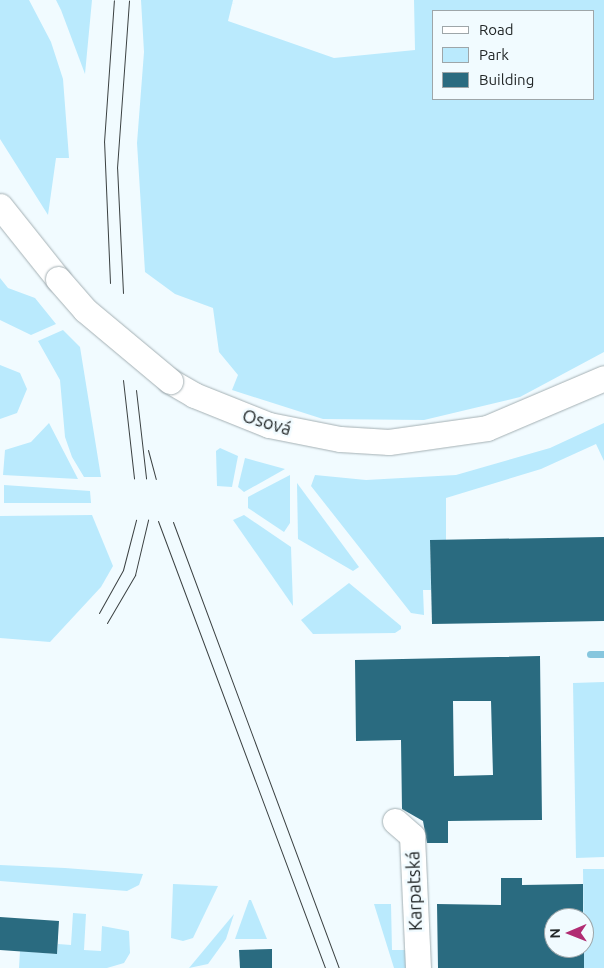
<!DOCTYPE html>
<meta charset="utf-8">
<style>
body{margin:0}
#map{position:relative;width:604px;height:968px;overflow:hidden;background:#f1fbff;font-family:Ubuntu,sans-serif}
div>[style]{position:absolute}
.green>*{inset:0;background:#baeafd}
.stream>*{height:7px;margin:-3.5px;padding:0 3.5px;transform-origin:3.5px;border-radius:3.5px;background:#86c6de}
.building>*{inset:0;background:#2a6b80}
.roads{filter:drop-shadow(0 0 1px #a4b0b4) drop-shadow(0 0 1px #a4b0b4)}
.minor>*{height:25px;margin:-12.5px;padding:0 12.5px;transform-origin:12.5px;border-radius:12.5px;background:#fff}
.tram>*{height:1px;margin:-0.5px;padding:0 0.5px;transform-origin:0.5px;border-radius:0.5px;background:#3b4142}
.bridges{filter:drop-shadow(0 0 1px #a4b0b4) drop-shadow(0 0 1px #a4b0b4)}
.minor-bridge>*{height:25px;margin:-12.5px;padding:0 12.5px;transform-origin:12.5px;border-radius:12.5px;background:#fff}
span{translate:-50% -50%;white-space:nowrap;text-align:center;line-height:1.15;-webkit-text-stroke:5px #f1fbff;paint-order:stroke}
.street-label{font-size:18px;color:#222728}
.legend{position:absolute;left:432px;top:10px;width:162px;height:90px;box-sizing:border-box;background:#f1fbff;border:1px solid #9ea6a9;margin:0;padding:6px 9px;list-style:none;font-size:15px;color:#222728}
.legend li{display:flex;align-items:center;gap:10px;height:25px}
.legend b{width:25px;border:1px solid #9ea6a9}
.north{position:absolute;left:544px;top:908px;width:50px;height:50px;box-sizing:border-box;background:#f1fbff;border:1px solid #9ea6a9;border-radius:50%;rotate:269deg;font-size:14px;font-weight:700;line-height:20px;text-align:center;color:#222728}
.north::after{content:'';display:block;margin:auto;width:18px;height:22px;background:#b12c73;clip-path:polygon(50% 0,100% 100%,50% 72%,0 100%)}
</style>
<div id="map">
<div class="green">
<div style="clip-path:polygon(0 0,29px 0,51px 42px,63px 79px,69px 158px,56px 158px,48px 215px,0 139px)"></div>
<div style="clip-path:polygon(56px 0,92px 0,85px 74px,61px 10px)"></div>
<div style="clip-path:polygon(evenodd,141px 0,233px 0,228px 21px,334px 58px,415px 50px,414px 0,604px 0,604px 352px,520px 397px,424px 420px,323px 419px,232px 390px,238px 375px,219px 352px,213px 308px,175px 294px,145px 272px,137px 143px,144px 52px,141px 0,433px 11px,593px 11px,593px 99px,433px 99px,433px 11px)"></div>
<div style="clip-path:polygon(0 278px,8px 288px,35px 298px,56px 324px,31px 335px,0 320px)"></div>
<div style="clip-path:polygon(63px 330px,80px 347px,101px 477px,84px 477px,72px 457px,65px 437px,60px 380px,38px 341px)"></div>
<div style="clip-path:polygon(0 365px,20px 373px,27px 389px,17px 413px,0 419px)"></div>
<div style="clip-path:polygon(49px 423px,78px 479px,3px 475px,5px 450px,31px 442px)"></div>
<div style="clip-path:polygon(604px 423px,604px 461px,596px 444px,541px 469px,446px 498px,446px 540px,430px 540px,431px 590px,423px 590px,424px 615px,411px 613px,311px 486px,315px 475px,366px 480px,456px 475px,550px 448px)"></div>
<div style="clip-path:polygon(220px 448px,238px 456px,232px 487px,217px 486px,216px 451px)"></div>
<div style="clip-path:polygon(245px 458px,285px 469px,244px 492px,238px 487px)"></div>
<div style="clip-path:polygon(290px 475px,290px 523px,284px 532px,248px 508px,248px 497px)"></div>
<div style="clip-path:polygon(297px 483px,359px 567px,353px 571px,298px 539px)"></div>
<div style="clip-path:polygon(4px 485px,90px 491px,91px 503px,4px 503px)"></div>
<div style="clip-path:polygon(92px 515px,113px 566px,101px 587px,50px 642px,0 638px,0 516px)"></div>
<div style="clip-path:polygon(244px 515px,291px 547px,293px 606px,233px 520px)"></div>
<div style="clip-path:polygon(349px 583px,401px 626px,401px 629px,395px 633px,313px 634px,301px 620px)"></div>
<div style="clip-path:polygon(604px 682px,604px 857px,576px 858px,573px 683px)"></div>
<div style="clip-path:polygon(0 865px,65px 868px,143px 874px,139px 885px,127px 891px,0 881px)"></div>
<div style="clip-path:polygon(583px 869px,604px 869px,604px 968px,584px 968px)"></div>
<div style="clip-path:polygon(173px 884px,218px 886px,193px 938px,183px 941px,171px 938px)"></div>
<div style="clip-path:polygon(249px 900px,251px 900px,267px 939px,235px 939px)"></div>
<div style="clip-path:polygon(374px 904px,391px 904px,392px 950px,409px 950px,409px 968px,394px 968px)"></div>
<div style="clip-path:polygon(73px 913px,86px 914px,84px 950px,101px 951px,102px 926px,129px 931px,130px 953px,124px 963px,107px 968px,19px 968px,20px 951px,57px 954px,58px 944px,71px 945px)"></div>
<div style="clip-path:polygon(234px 914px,226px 939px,208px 964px,189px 968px)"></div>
</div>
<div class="stream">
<div style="left:590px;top:654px;width:14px"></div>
</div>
<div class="building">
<div style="clip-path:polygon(604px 537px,604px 621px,432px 624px,430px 540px)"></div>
<div style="clip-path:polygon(evenodd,540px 656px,542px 820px,448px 821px,448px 843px,427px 843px,423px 821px,402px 809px,401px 740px,356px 741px,355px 660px,540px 656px,453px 701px,491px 701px,493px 775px,454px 776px,453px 701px)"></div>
<div style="clip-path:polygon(501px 878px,522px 878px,522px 885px,583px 884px,583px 918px,554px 918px,554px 948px,584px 948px,584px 968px,438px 968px,437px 904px,501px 905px)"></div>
<div style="clip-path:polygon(0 917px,59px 921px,57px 954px,0 950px)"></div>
<div style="clip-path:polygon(272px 949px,272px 968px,240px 968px,239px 950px)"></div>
</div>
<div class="roads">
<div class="minor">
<div style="left:0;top:206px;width:93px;rotate:51.5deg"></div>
<div style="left:170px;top:381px;width:28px;rotate:30deg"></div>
<div style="left:194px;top:395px;width:81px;rotate:21.8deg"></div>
<div style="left:269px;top:425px;width:72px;rotate:11.2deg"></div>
<div style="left:340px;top:439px;width:49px;rotate:3.5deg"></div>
<div style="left:389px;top:442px;width:99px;rotate:-8.1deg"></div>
<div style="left:487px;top:428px;width:127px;rotate:-23.1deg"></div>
<div style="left:395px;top:821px;width:23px;rotate:41deg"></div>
<div style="left:412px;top:836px;width:132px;rotate:87.4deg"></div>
</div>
</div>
<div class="tram">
<div style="left:110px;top:283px;width:141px;rotate:-92.4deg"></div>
<div style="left:104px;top:142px;width:142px;rotate:-86deg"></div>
<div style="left:123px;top:293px;width:125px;rotate:-92.7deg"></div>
<div style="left:117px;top:168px;width:168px;rotate:-85.9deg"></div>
<div style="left:123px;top:380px;width:99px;rotate:83.6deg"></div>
<div style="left:136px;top:390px;width:89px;rotate:83.5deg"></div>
<div style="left:148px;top:450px;width:30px;rotate:75deg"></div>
<div style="left:158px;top:521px;width:477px;rotate:69.5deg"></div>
<div style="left:173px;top:522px;width:476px;rotate:69.6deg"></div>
<div style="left:99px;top:613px;width:49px;rotate:-60.8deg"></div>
<div style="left:123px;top:570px;width:52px;rotate:-75.4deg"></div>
<div style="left:107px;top:623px;width:56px;rotate:-59.7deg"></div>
<div style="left:135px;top:575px;width:57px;rotate:-76.7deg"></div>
</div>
<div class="bridges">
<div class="minor-bridge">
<div style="left:58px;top:279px;width:41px;rotate:48.9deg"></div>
<div style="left:85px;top:310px;width:111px;rotate:39.9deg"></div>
</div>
</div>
<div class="street-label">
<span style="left:267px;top:422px;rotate:17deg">Osová</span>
<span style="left:414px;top:891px;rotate:-92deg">Karpatská</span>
</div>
<ul class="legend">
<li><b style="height:6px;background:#fff"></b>Road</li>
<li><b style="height:14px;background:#baeafd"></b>Park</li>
<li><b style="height:14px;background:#2a6b80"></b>Building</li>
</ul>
<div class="north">N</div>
</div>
